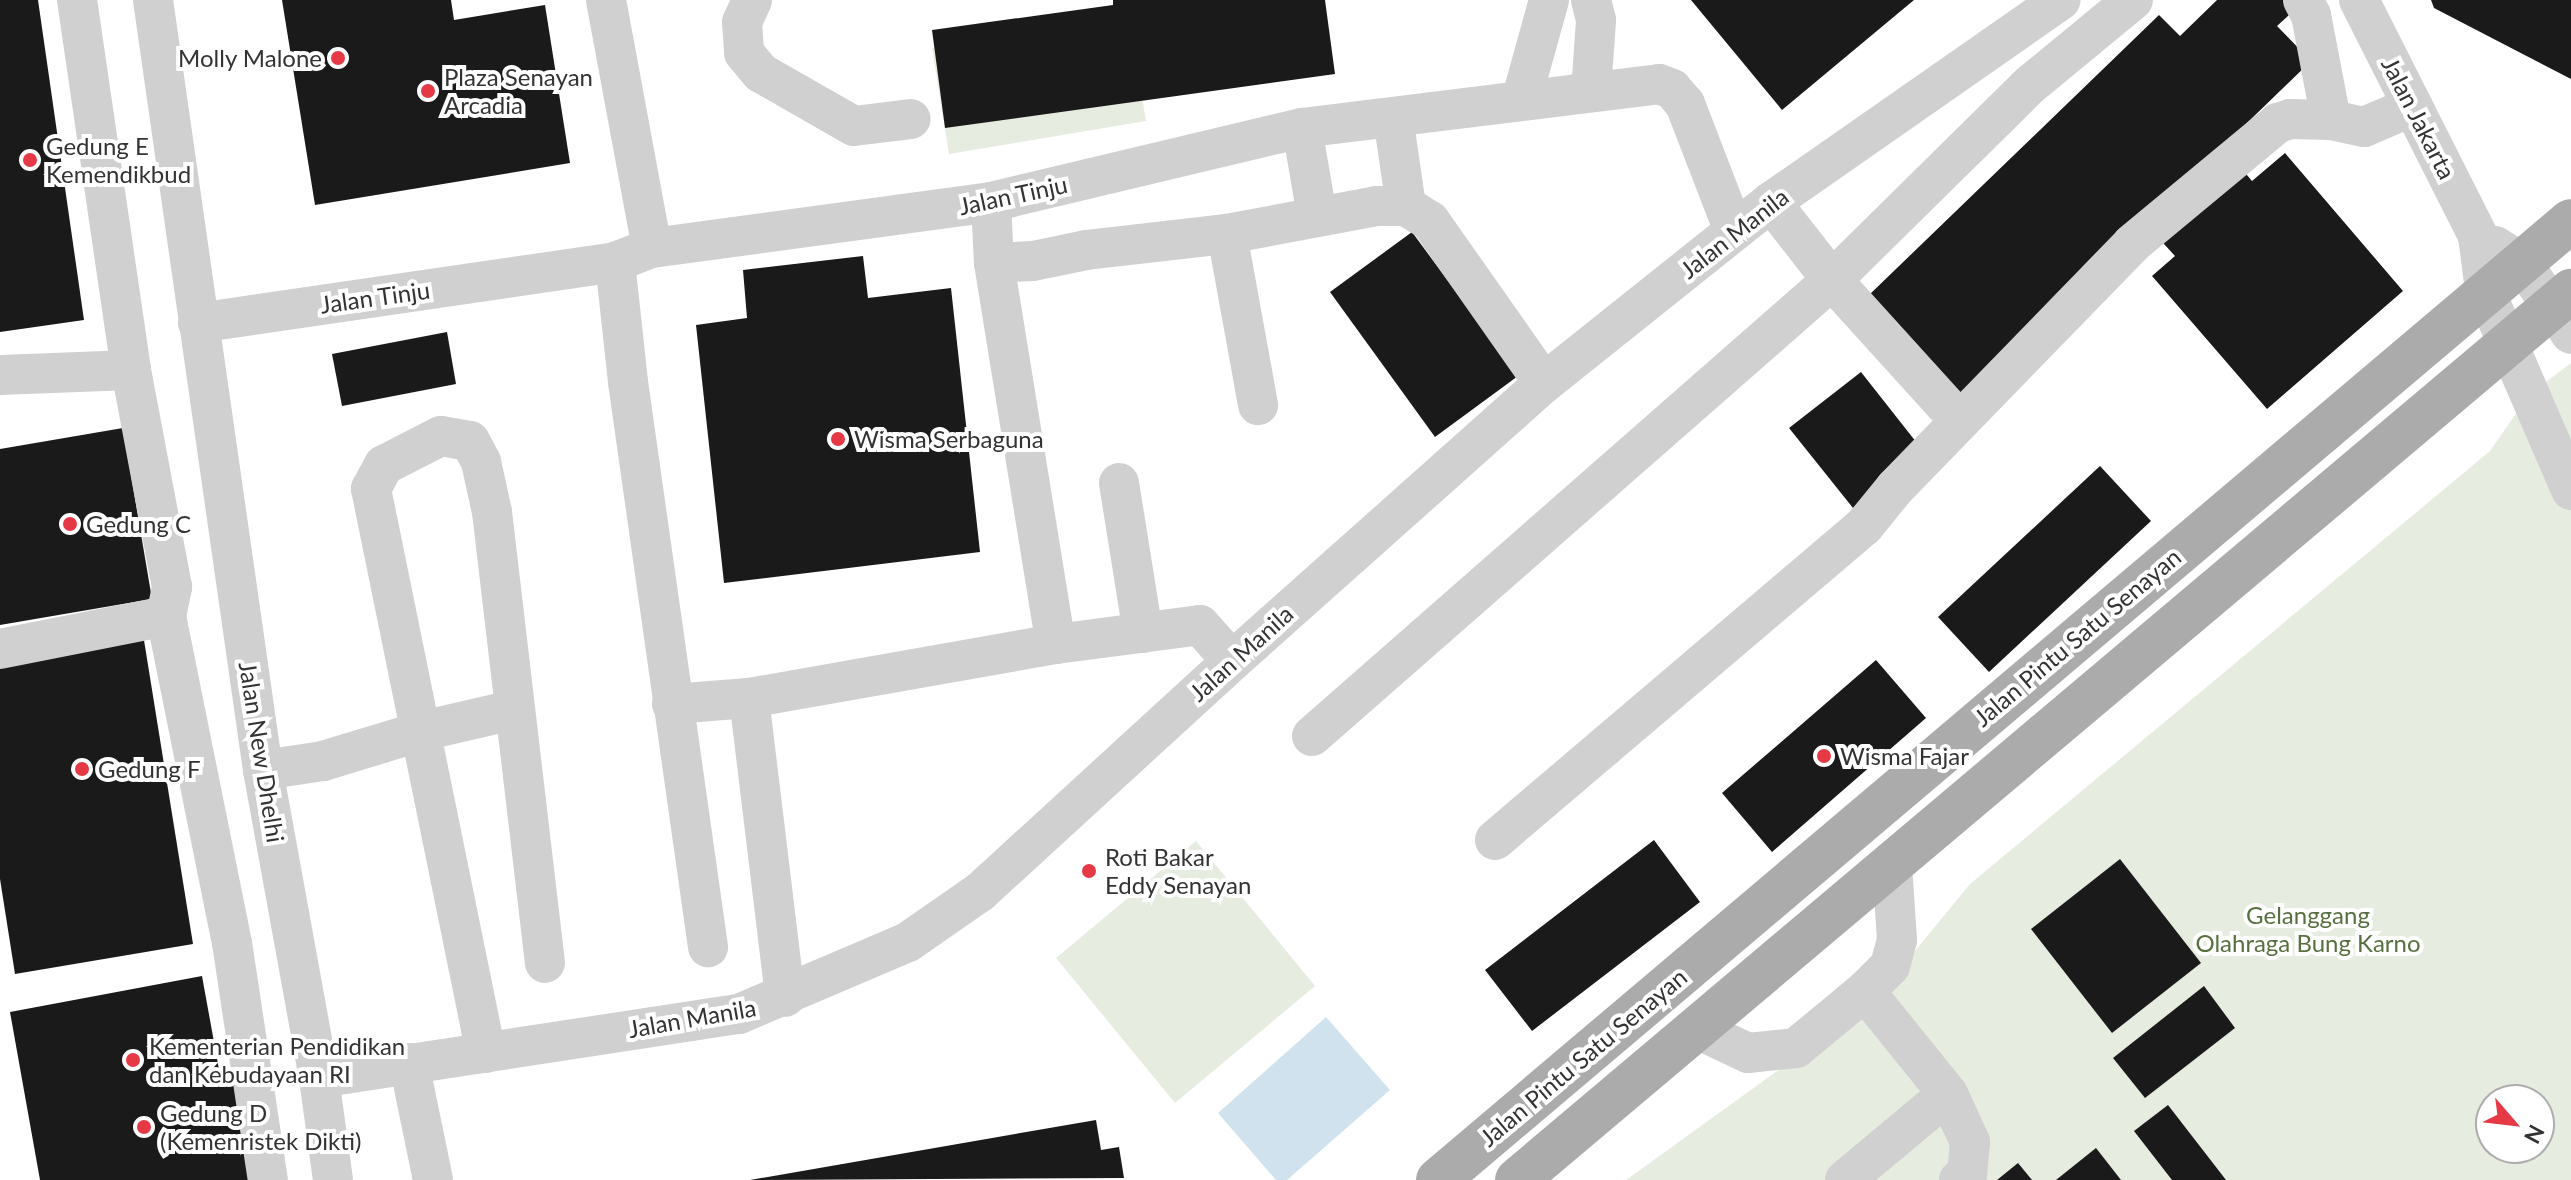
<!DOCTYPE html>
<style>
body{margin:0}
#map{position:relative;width:2571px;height:1180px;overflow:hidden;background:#fff;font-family:Lato,sans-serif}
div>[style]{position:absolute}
.green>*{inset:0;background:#e6ecdf}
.water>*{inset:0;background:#cfe2ee}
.building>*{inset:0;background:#1a1a1a}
.minor>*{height:40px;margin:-20px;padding:0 20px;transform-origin:20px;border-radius:20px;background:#d0d0d0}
.major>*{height:44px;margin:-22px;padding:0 22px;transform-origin:22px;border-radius:22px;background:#ababab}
.dots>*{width:22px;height:22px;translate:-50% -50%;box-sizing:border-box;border:4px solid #fff;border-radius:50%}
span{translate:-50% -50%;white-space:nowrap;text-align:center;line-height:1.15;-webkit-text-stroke:8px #fff;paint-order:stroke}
.poi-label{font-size:24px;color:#333}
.right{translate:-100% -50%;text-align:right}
.left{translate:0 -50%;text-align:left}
.street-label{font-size:24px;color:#333}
.park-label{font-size:24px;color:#56703f}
.north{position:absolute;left:2475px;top:1084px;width:80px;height:80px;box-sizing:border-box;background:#fff;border:2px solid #adadad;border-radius:50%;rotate:118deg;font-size:22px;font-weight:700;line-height:32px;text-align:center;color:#333}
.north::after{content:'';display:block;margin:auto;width:28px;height:36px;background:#e63946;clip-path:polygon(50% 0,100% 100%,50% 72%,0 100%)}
</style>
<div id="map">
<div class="green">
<div style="clip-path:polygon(1128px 14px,1146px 121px,949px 154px,932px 48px)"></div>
<div style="clip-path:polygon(evenodd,2571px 363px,2571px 1180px,1626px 1180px,1873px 1002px,1970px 884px,2490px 451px,2529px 395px,2571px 363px,2491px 1100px,2539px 1100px,2539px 1148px,2491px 1148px,2491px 1100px)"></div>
<div style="clip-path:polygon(1196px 841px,1315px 986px,1175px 1103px,1056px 958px)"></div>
</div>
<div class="water">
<div style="clip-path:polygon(1326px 1017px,1390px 1090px,1287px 1180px,1276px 1180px,1218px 1113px)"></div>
</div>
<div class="building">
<div style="clip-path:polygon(0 0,38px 0,84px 320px,0 332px)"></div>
<div style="clip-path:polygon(282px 0,451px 0,454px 20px,545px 5px,570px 163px,315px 205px)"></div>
<div style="clip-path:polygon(1113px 0,1325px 0,1335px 74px,945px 128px,932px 30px,1113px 5px)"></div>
<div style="clip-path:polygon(1691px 0,1914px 0,1782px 110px)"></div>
<div style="clip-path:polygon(2217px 0,2291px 0,2298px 7px,2277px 26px,2311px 61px,1964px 397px,1868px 296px,2159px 15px,2180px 36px)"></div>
<div style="clip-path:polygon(2431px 0,2571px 0,2571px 79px,2434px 8px)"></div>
<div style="clip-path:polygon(2285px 153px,2403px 291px,2267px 409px,2152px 276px,2175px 256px,2154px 233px,2236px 162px,2252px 181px)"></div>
<div style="clip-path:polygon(1412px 232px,1518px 376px,1435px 437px,1330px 292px)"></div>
<div style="clip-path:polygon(863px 256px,868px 298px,951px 288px,980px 552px,724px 583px,696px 325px,747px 318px,743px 270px)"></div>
<div style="clip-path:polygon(447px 332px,456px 384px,342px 406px,332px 354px)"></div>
<div style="clip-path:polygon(1861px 372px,1924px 452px,1853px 508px,1789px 428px)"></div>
<div style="clip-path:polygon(123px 428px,152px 599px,0 625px,0 449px)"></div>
<div style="clip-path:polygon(2100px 466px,2151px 521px,1989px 672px,1938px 617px)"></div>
<div style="clip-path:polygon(143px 634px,193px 944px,15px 974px,0 879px,0 659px)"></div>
<div style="clip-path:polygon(1876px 660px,1926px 718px,1772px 852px,1722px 793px)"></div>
<div style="clip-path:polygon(1654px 840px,1700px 902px,1532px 1031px,1485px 970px)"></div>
<div style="clip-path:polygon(2120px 859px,2201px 963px,2112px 1033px,2031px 929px)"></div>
<div style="clip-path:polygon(202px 976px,220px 1075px,247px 1070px,267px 1180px,40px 1180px,10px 1012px)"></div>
<div style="clip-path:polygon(2204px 986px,2235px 1028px,2145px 1098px,2113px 1058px)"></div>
<div style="clip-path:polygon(2168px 1105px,2226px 1180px,2172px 1180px,2134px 1131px)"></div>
<div style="clip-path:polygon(1096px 1120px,1101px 1150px,1119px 1147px,1124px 1178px,750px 1180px)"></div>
<div style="clip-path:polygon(2096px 1148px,2121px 1180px,2056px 1180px)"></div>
<div style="clip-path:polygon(2018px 1163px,2032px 1180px,1997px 1180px)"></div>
</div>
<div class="minor">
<div style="left:153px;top:0;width:778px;rotate:81.87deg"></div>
<div style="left:263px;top:770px;width:313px;rotate:79.7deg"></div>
<div style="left:319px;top:1078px;width:103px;rotate:82.2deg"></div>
<div style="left:606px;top:0;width:252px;rotate:79.5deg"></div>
<div style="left:752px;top:0;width:24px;rotate:114deg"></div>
<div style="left:742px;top:22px;width:31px;rotate:86deg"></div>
<div style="left:744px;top:53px;width:26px;rotate:50deg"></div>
<div style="left:761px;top:73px;width:107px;rotate:29.7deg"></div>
<div style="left:854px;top:126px;width:57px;rotate:-7deg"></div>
<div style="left:2303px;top:0;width:17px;rotate:62deg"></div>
<div style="left:2311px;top:15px;width:107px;rotate:79.2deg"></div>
<div style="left:2359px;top:0;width:264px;rotate:63.2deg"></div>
<div style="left:2478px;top:236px;width:55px;rotate:82.7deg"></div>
<div style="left:2485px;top:291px;width:217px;rotate:66.6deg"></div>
<div style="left:1591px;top:92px;width:72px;rotate:-86deg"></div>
<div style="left:1596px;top:20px;width:21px;rotate:-104deg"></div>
<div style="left:1521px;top:101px;width:105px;rotate:-74.5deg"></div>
<div style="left:1393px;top:117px;width:90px;rotate:81.7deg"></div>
<div style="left:1302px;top:128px;width:89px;rotate:80.3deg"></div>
<div style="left:991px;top:202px;width:61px;rotate:87.2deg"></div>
<div style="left:994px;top:263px;width:39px;rotate:-3deg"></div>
<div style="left:1033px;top:261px;width:54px;rotate:-11.7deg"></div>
<div style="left:1086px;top:250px;width:142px;rotate:-6.5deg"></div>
<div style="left:1227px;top:234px;width:152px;rotate:-10.6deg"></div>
<div style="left:1376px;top:206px;width:30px"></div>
<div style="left:1406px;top:206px;width:28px;rotate:32deg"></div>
<div style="left:1430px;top:221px;width:198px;rotate:54.9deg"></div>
<div style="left:1771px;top:202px;width:99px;rotate:52deg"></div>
<div style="left:1832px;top:280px;width:190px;rotate:47.8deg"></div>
<div style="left:1227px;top:234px;width:174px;rotate:79.7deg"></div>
<div style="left:2495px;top:246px;width:32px;rotate:32deg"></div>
<div style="left:2522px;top:263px;width:86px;rotate:55.4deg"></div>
<div style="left:615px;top:262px;width:121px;rotate:83.8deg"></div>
<div style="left:628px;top:382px;width:571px;rotate:81.94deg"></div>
<div style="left:994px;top:263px;width:386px;rotate:80.8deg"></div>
<div style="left:198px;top:323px;width:421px;rotate:-8.3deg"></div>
<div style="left:615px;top:262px;width:40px;rotate:-21deg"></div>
<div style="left:652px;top:248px;width:342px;rotate:-7.7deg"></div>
<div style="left:991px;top:202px;width:320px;rotate:-13.4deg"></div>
<div style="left:1302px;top:128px;width:360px;rotate:-7deg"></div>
<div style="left:1659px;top:84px;width:14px;rotate:21deg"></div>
<div style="left:1672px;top:89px;width:20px;rotate:49deg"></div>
<div style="left:1685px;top:104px;width:136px;rotate:68.9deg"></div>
<div style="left:0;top:375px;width:131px;rotate:-2.2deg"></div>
<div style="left:1119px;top:483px;width:152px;rotate:80.9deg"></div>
<div style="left:166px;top:616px;width:334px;rotate:78.6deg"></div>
<div style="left:232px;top:943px;width:240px;rotate:81.4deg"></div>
<div style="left:0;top:649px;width:169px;rotate:-11.2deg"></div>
<div style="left:166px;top:616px;width:30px;rotate:-78deg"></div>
<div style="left:172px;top:587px;width:221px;rotate:-100.7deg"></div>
<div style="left:131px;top:370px;width:374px;rotate:-98.3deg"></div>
<div style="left:749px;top:698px;width:301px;rotate:83.1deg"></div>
<div style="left:672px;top:704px;width:77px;rotate:-4.5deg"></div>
<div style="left:749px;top:698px;width:312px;rotate:-10deg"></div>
<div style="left:1056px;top:644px;width:145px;rotate:-7.5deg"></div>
<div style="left:1200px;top:625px;width:48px;rotate:48.4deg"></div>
<div style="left:1312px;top:736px;width:692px;rotate:-41.25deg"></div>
<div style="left:1832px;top:280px;width:279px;rotate:-44.6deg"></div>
<div style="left:2031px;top:84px;width:132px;rotate:-39.5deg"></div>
<div style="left:263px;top:770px;width:61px;rotate:-8.5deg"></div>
<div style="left:323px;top:761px;width:103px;rotate:-16.9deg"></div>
<div style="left:422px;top:731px;width:93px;rotate:-13deg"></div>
<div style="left:1495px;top:840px;width:485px;rotate:-40.4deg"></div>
<div style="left:1864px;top:526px;width:49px;rotate:-50.8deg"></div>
<div style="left:1895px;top:488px;width:340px;rotate:-45.8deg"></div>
<div style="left:2132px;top:244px;width:190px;rotate:-39.7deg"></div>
<div style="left:2278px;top:123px;width:13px;rotate:-18deg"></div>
<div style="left:2290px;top:119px;width:41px;rotate:1.4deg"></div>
<div style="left:2331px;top:120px;width:34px;rotate:12deg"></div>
<div style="left:2364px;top:127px;width:53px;rotate:-23.2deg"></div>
<div style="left:1697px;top:1029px;width:56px;rotate:25.2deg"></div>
<div style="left:1748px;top:1053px;width:48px;rotate:-5.9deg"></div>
<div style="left:1796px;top:1048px;width:89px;rotate:-39.6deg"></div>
<div style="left:1865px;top:991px;width:35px;rotate:-45deg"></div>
<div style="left:1890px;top:966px;width:27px;rotate:-75deg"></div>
<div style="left:1897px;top:940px;width:75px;rotate:-93.8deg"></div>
<div style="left:486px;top:1053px;width:576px;rotate:-101.52deg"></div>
<div style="left:371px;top:489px;width:27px;rotate:-62deg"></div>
<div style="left:384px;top:465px;width:64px;rotate:-27deg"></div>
<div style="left:441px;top:436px;width:29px;rotate:10deg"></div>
<div style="left:470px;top:441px;width:24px;rotate:62deg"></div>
<div style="left:481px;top:462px;width:51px;rotate:77.6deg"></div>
<div style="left:492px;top:512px;width:454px;rotate:83.3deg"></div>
<div style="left:409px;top:1063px;width:119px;rotate:78.4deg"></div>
<div style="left:319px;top:1078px;width:425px;rotate:-8.7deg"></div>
<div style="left:739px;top:1014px;width:184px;rotate:-23.1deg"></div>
<div style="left:908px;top:942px;width:88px;rotate:-34.8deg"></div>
<div style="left:980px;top:892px;width:342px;rotate:-42.5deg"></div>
<div style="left:1232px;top:661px;width:418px;rotate:-41.7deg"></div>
<div style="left:1544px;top:383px;width:290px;rotate:-38.6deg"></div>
<div style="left:1771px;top:202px;width:353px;rotate:-34.9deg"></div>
<div style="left:1948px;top:1094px;width:53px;rotate:65.4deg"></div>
<div style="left:1970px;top:1142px;width:32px;rotate:95deg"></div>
<div style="left:1967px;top:1174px;width:10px;rotate:143deg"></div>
<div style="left:1845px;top:1180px;width:134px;rotate:-39.9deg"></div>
<div style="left:1948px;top:1094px;width:132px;rotate:-128.9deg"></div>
</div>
<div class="major">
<div style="left:1438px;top:1180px;width:1484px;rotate:-40.25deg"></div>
<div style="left:1517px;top:1180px;width:1379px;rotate:-40.15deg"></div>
</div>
<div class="dots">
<div style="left:338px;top:58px;background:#e63946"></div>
<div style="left:428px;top:91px;background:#e63946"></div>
<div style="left:30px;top:160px;background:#e63946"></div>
<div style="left:838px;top:439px;background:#e63946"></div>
<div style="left:70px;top:524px;background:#e63946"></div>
<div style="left:1824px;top:756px;background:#e63946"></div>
<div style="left:82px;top:769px;background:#e63946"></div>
<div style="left:1089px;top:871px;background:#e63946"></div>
<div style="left:133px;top:1060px;background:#e63946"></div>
<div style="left:144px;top:1127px;background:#e63946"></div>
</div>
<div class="poi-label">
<span class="right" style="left:322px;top:58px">Molly Malone</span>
<span class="left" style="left:444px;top:91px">Plaza Senayan<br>Arcadia</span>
<span class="left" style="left:46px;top:160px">Gedung E<br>Kemendikbud</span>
<span class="left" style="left:854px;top:439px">Wisma Serbaguna</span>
<span class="left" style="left:86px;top:524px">Gedung C</span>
<span class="left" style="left:1840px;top:756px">Wisma Fajar</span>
<span class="left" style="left:98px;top:769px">Gedung F</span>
<span class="left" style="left:1105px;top:871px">Roti Bakar<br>Eddy Senayan</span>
<span class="left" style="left:149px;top:1060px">Kementerian Pendidikan<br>dan Kebudayaan RI</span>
<span class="left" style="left:160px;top:1127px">Gedung D<br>(Kemenristek Dikti)</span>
</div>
<div class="street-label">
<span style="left:2419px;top:118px;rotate:63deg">Jalan Jakarta</span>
<span style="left:1013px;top:195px;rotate:-12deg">Jalan Tinju</span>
<span style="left:1734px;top:233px;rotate:-38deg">Jalan Manila</span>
<span style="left:375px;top:297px;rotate:-8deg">Jalan Tinju</span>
<span style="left:2077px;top:637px;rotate:-40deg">Jalan Pintu Satu Senayan</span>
<span style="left:1241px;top:653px;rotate:-42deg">Jalan Manila</span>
<span style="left:262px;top:752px;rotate:81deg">Jalan New Dhelhi</span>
<span style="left:692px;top:1018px;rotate:-10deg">Jalan Manila</span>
<span style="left:1583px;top:1057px;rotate:-40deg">Jalan Pintu Satu Senayan</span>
</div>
<div class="park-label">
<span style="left:2308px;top:929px">Gelanggang<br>Olahraga Bung Karno</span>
</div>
<div class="north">N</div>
</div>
